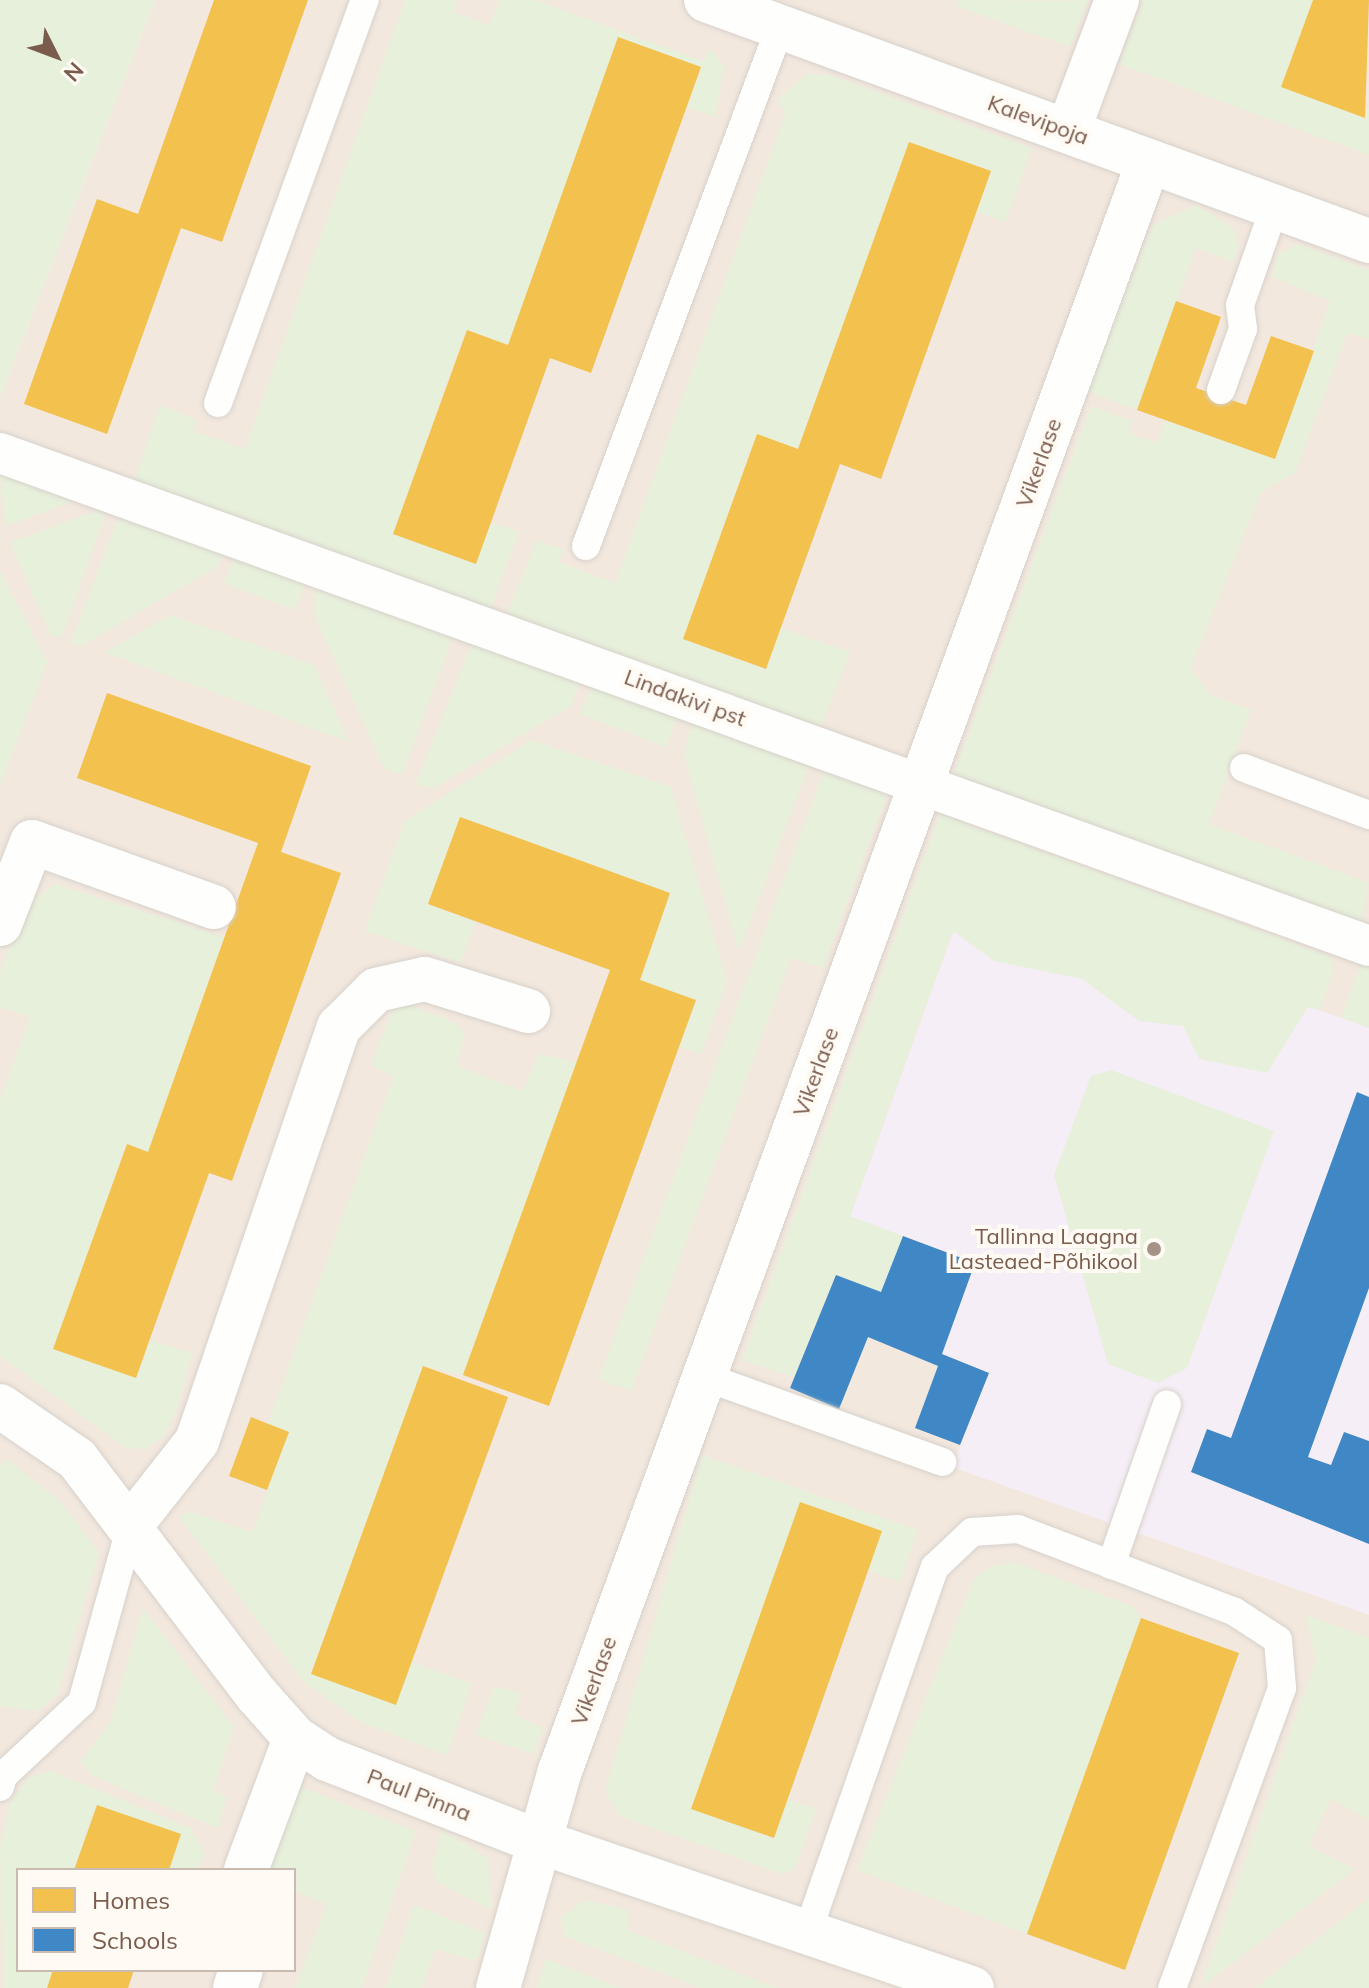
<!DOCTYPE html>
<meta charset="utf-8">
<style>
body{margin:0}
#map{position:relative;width:1369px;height:1988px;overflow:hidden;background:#f9f5f0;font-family:Mulish,sans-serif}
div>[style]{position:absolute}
.residential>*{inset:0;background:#f2e8de}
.education>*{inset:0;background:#f6eef6}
.green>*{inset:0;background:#e7f0db}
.homes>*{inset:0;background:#f2c14e}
.schools>*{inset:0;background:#3f88c5}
.roads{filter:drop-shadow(0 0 2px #d7d1cb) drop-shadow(0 0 2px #d7d1cb)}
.service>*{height:28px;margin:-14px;padding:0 14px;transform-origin:14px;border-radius:14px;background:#fefefd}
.pedestrian>*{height:40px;margin:-20px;padding:0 20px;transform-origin:20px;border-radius:20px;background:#fefefd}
.minor>*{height:44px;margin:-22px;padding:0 22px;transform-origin:22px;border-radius:22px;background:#fefefd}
.dots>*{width:22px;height:22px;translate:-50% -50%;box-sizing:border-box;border:4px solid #fffaf3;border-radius:50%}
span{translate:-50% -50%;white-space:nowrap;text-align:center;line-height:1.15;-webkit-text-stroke:8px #fffaf3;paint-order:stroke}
.street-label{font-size:22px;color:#7a5c4d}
.poi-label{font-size:22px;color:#7a5c4d}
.right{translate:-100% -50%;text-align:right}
.legend{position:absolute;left:16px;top:1868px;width:280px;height:104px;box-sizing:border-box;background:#fffaf3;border:2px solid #cabbb1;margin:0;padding:10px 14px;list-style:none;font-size:24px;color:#7a5c4d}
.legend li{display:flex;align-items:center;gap:16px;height:40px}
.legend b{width:40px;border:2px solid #cabbb1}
.north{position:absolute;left:16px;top:16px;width:80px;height:80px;-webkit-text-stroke:6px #fffaf3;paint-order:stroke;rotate:132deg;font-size:22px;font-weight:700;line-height:32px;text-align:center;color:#7a5c4d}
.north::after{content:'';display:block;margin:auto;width:28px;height:36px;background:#7a5c4d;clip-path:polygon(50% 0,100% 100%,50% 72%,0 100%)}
</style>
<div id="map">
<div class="residential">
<div style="clip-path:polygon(evenodd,155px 0,1369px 0,1369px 1988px,0 1988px,0 397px,155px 0,18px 1870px,294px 1870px,294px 1970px,18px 1970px,18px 1870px)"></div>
</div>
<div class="education">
<div style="clip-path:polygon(970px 885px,1369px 1028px,1369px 1615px,952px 1467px,989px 1373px,942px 1354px,975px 1263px,850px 1217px)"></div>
</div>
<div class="green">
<div style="clip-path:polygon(0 0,155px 0,0 397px)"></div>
<div style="clip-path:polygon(405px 0,457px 0,453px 12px,489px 25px,500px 0,535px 0,703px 61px,709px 48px,724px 66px,715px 117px,687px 107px,701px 67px,618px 38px,508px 345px,466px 330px,393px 534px,475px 564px,491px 522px,519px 532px,489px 612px,134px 482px,160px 405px,197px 420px,193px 431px,245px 449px)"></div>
<div style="clip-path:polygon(959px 0,1054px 1px,1088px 0,1070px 47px,956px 6px)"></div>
<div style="clip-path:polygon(1143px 0,1313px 0,1281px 87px,1364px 118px,1369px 107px,1369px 155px,1119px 64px)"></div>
<div style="clip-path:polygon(807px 74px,827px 74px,1032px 148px,1005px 222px,976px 212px,991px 171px,909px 142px,798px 449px,756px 435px,683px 639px,765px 669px,780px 628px,850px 652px,819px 731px,505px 618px,537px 540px,564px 550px,559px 562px,615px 583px,786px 112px,777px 100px)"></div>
<div style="clip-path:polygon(1196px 205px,1232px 227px,1239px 247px,1232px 262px,1196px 248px,1137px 410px,1086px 391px,1153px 225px)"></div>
<div style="clip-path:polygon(1298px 244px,1369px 270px,1369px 339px,1347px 333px,1295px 473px,1261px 492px,1191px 667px,1209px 694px,1251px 710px,1209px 824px,1369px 883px,1360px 925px,953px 776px,1091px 406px,1132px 421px,1128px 433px,1157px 444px,1166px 420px,1275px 459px,1330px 301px,1271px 276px,1278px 254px)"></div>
<div style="clip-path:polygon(0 470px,80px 499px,5px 526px)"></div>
<div style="clip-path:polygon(99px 510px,105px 515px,62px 636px,51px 636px,10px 542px)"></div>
<div style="clip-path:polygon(120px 513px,223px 551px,218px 566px,81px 646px,71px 643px)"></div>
<div style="clip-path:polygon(235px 556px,306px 581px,295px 610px,224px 583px)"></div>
<div style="clip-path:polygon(0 570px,47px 663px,0 786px)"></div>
<div style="clip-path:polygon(316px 585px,453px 636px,402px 775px,384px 768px,316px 619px)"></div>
<div style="clip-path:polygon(171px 615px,314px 665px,349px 742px,104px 652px)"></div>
<div style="clip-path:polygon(472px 644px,581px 680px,571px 706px,432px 789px,416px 784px)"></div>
<div style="clip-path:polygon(592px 685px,677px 717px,666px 747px,580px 714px)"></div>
<div style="clip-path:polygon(692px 722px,809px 765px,739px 952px,684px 755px)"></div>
<div style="clip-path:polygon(531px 740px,671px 787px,727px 981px,701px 1054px,679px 1047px,696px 1000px,640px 980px,670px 893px,460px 817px,428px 904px,476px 922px,460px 963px,365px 931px,404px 822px)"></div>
<div style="clip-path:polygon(824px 771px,888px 792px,823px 968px,791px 958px,631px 1391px,599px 1379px)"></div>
<div style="clip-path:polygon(940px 814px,1329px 956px,1334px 970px,1319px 1010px,1308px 1007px,1267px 1073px,1199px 1059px,1183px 1026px,1139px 1021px,1082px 979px,994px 961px,953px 931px,850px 1216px,903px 1236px,881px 1292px,835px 1275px,794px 1377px,742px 1360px)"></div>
<div style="clip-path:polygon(55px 884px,224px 937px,148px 1152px,126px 1145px,54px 1348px,136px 1378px,150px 1340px,192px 1353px,178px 1406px,163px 1437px,146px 1449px,126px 1448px,0 1356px,0 1100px,30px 1017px,0 1007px,0 973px,23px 907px)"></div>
<div style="clip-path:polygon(1362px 961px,1369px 964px,1369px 1028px,1341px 1017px)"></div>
<div style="clip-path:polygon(397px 1000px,456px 1023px,464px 1035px,457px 1066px,523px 1091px,539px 1053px,576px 1063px,463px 1375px,423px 1366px,311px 1673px,411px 1662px,472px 1684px,447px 1755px,363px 1723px,305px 1683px,178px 1516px,190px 1512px,253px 1532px,288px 1432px,268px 1424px,393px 1077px,371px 1065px)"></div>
<div style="clip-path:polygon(1111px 1070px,1274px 1131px,1187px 1368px,1158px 1383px,1108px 1364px,1054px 1175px,1091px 1076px)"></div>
<div style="clip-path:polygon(702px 1455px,918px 1530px,900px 1582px,868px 1570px,882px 1531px,800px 1503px,692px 1808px,773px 1838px,787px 1799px,816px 1809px,795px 1868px,782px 1874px,620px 1816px,605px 1792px)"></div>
<div style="clip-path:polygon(6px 1459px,60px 1501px,99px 1553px,57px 1695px,38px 1711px,0 1706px,0 1466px)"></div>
<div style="clip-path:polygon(1016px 1563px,1132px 1606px,1141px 1618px,1027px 1934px,857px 1870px,974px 1578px,994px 1565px)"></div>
<div style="clip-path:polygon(143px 1608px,234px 1727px,213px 1791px,227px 1798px,217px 1828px,91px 1775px,81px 1761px,111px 1721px)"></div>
<div style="clip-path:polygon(1306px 1615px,1369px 1638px,1369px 1820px,1331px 1799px,1309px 1846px,1355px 1869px,1200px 1988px,1316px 1660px)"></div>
<div style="clip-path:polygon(494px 1686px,521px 1694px,514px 1714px,543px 1728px,534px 1754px,476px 1735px)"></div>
<div style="clip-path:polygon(51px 1771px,191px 1828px,205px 1855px,197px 1870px,162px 1870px,97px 1806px,74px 1870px,18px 1870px,18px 1970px,53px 1970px,47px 1988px,4px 1988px,0 1848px,11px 1800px,29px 1777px)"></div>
<div style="clip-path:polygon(293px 1784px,416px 1831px,362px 1988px,295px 1988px,327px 1904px,294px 1891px,294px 1870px,260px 1870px)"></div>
<div style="clip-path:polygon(442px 1830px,488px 1858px,492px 1910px,437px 1882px,432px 1866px)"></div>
<div style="clip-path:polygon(1369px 1897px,1369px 1988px,1255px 1988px,1369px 1898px)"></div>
<div style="clip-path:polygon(585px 1900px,628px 1910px,627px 1930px,777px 1988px,701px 1988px,564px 1936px,561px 1917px)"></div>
<div style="clip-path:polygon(414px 1905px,485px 1933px,477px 1961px,435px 1949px,422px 1988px,385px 1988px)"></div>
<div style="clip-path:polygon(546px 1959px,622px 1988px,537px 1988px)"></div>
</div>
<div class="homes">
<div style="clip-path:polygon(214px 0,308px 0,222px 242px,181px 228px,107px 434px,24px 404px,97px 199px,138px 214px)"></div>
<div style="clip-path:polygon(1313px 0,1369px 0,1365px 118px,1281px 87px)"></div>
<div style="clip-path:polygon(618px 37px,701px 67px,591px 373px,550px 358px,476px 564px,393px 534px,467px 330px,508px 345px)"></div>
<div style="clip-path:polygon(909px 142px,991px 171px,881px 479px,840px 464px,766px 669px,683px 639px,757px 434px,798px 449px)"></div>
<div style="clip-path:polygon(1176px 301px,1221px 317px,1196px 388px,1246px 405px,1271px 336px,1314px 351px,1275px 459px,1137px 410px)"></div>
<div style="clip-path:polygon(107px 693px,311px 766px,281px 852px,341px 873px,232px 1181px,209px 1173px,136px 1378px,53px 1349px,127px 1144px,148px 1152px,258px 843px,77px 778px)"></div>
<div style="clip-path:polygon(460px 817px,670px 893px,640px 980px,696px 1000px,549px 1406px,463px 1375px,610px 970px,428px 904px)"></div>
<div style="clip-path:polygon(423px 1366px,508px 1397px,396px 1705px,311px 1674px)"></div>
<div style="clip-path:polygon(251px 1417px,289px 1432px,267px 1490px,229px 1476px)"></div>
<div style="clip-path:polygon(800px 1502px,882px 1531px,774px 1838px,691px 1809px)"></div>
<div style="clip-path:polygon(1141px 1618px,1239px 1653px,1125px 1970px,1027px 1934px)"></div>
<div style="clip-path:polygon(97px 1805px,181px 1834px,169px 1870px,74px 1870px)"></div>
<div style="clip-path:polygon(53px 1970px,134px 1970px,128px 1988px,47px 1988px)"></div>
</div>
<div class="schools">
<div style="clip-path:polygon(1357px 1092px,1369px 1097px,1369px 1288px,1308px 1457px,1331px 1465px,1344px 1432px,1369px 1441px,1369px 1544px,1191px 1472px,1207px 1429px,1231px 1438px)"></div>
<div style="clip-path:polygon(903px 1236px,975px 1263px,942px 1354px,989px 1373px,960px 1445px,915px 1428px,938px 1366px,868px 1337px,839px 1409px,790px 1388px,836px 1275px,881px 1292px)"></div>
</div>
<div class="roads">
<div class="service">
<div style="left:1221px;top:390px;width:65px;rotate:-70.2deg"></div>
<div style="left:1243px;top:329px;width:24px;rotate:-97deg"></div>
<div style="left:1240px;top:305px;width:105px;rotate:-70.5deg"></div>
<div style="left:218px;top:403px;width:429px;rotate:-70deg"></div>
<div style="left:586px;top:546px;width:554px;rotate:-69.5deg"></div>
<div style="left:1244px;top:768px;width:134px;rotate:20.6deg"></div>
<div style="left:705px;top:1377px;width:252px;rotate:19.7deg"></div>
<div style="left:1111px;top:1565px;width:170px;rotate:-70.8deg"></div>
<div style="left:0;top:1787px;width:11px;rotate:-75deg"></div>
<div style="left:3px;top:1776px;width:108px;rotate:-43.1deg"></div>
<div style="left:82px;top:1702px;width:184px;rotate:-74.5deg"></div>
<div style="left:809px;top:1928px;width:382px;rotate:-70.8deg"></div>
<div style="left:935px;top:1567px;width:51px;rotate:-43.4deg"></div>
<div style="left:972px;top:1532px;width:46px;rotate:-3.7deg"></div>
<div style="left:1018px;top:1529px;width:232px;rotate:20.9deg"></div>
<div style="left:1235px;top:1612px;width:51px;rotate:33.1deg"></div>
<div style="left:1278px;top:1640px;width:48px;rotate:85.2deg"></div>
<div style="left:1282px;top:1688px;width:320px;rotate:110.1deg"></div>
</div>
<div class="pedestrian">
<div style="left:0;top:453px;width:1455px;rotate:19.8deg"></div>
</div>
<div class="minor">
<div style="left:706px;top:0;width:705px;rotate:19.98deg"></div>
<div style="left:1068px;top:131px;width:140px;rotate:-69.5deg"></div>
<div style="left:0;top:924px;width:88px;rotate:-68.7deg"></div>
<div style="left:32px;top:842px;width:193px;rotate:19.7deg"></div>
<div style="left:0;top:1406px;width:93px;rotate:34.5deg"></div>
<div style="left:77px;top:1459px;width:297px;rotate:52.7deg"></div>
<div style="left:257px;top:1695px;width:57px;rotate:48.5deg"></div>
<div style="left:295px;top:1738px;width:38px;rotate:33deg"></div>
<div style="left:327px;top:1759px;width:229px;rotate:21.3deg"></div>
<div style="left:540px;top:1842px;width:456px;rotate:18.7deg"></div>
<div style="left:131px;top:1525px;width:107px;rotate:-51.8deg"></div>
<div style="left:197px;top:1441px;width:438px;rotate:-71.1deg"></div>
<div style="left:339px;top:1027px;width:52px;rotate:-45deg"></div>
<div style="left:376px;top:990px;width:50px;rotate:-12.7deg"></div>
<div style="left:425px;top:979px;width:108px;rotate:17.3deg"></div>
<div style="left:246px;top:1870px;width:141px;rotate:-69.6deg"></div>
<div style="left:235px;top:1988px;width:19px;rotate:-72deg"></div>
<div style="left:498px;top:1988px;width:226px;rotate:-74.1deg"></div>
<div style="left:560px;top:1771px;width:1714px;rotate:-69.91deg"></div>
</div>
</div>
<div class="dots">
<div style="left:1154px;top:1249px;background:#a69286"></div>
</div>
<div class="street-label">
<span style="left:1038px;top:120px;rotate:20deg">Kalevipoja</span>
<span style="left:1039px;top:463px;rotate:-70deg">Vikerlase</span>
<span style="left:685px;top:698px;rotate:20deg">Lindakivi pst</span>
<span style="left:816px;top:1072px;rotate:-70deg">Vikerlase</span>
<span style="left:594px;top:1681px;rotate:-70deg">Vikerlase</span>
<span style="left:419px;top:1795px;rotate:21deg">Paul Pinna</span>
</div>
<div class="poi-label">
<span class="right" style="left:1138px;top:1249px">Tallinna Laagna<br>Lasteaed-Põhikool</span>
</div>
<ul class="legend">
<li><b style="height:22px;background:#f2c14e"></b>Homes</li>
<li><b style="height:22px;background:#3f88c5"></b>Schools</li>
</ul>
<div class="north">N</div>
</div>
